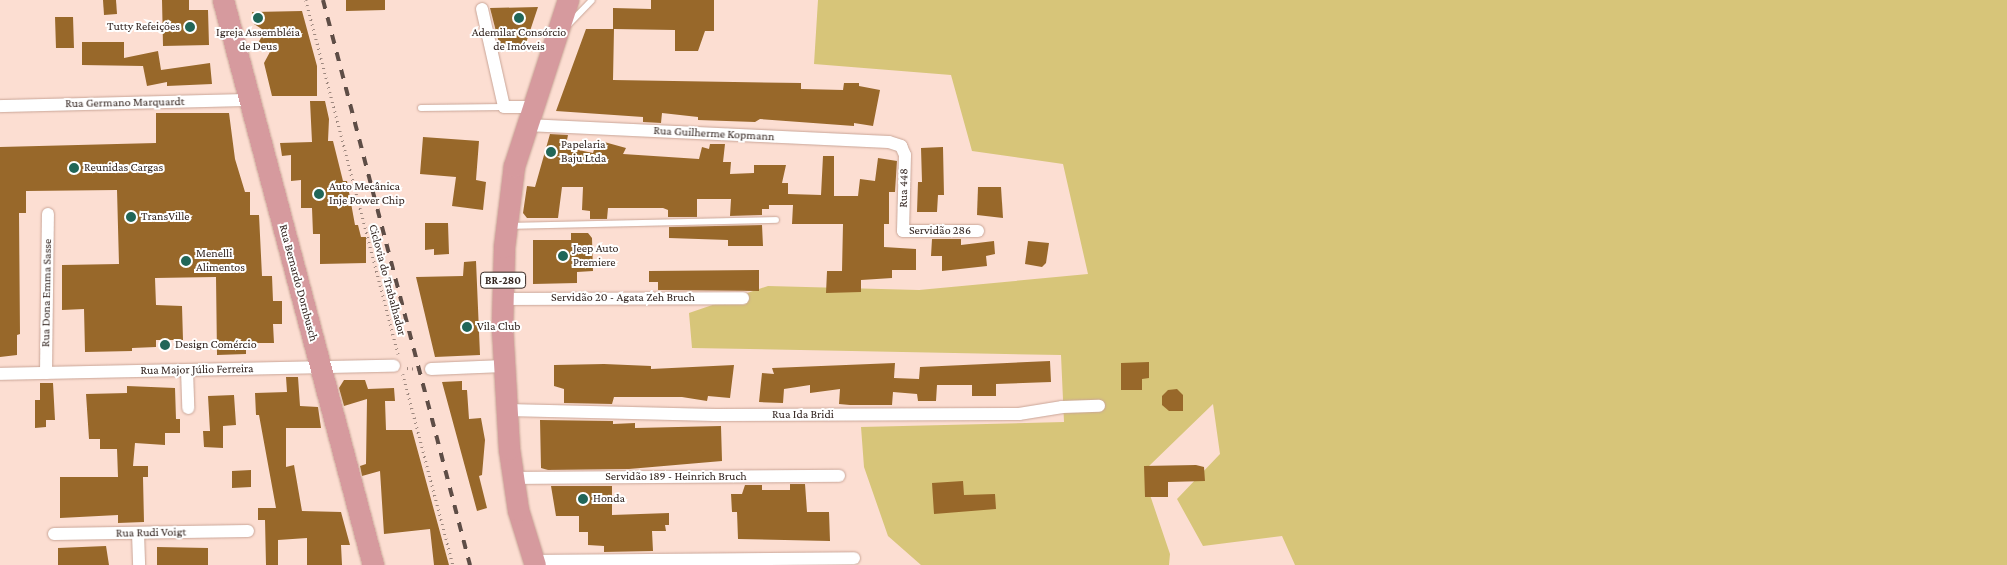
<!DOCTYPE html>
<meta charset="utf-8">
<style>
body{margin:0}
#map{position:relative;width:2007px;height:565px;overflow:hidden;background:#fcded2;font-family:"Crimson Pro",serif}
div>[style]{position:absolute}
.green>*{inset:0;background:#d7c579}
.building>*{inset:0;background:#98682a}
.path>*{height:2.5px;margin-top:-1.25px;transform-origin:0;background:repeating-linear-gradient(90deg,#9e887f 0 1px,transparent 0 5px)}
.roads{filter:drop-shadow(0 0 1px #c9a597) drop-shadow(0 0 1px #c9a597)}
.service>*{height:6px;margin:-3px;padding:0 3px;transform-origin:3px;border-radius:3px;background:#fff}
.minor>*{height:12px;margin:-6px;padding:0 6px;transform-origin:6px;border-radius:6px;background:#fff}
.trunk>*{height:21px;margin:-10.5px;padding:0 10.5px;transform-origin:10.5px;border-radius:10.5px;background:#d69a9e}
.rail>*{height:4px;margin-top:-2px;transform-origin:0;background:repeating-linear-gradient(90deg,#5e4d46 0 9px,transparent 0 18px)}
.dots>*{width:14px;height:14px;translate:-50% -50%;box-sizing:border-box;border:2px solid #fff;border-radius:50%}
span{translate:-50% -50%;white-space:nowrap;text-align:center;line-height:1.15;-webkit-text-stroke:4px #fff;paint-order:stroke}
.shield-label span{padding:1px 4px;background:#fff;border:1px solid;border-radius:4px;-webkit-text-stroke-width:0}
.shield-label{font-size:11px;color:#332520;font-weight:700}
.poi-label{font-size:12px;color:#332520}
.right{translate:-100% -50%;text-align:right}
.left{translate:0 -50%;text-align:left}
.street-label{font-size:12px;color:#332520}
</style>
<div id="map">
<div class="green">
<div style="clip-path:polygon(818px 0,2007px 0,2007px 565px,1295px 565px,1282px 536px,1203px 546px,1177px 499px,1220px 454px,1213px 404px,1149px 466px,1150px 495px,1170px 554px,1169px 565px,921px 565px,888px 536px,864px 467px,861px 427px,1064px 422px,1061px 355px,692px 348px,689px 313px,768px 286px,919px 290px,1088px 274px,1063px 164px,972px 151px,951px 75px,814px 64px)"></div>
</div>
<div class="building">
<div style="clip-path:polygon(103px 0,116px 0,117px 14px,104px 15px)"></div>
<div style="clip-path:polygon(162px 0,189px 0,189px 10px,208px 10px,209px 45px,163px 46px)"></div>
<div style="clip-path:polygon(346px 0,385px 0,385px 10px,346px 11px)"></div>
<div style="clip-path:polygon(651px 0,714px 0,714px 31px,705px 31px,698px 51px,675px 51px,675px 30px,614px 29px,613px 80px,801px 83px,801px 89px,843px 90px,844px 83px,859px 83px,859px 86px,880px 90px,873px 126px,854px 123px,854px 126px,760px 119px,755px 122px,698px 120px,698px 117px,662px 113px,661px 123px,643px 122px,643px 117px,556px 111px,586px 29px,613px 29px,613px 8px,651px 9px)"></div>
<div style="clip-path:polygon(538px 7px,524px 49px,501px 51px,490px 8px)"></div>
<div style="clip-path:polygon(302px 11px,317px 66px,317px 96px,272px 96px,264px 63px,271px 50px,258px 43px,265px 31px,254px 24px,252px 12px)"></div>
<div style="clip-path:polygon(55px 17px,73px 17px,74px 48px,56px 48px)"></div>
<div style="clip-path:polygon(82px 42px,124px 42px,124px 58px,158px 51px,161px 70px,210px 63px,212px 84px,167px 86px,167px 82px,147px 86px,143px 66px,82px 65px)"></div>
<div style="clip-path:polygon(310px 101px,325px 101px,329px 119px,328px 141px,333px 141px,343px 181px,347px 181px,355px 225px,358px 225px,361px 237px,366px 237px,366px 263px,320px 264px,320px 234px,313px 234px,312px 208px,301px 208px,301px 180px,291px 181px,291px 155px,282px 156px,280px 143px,312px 142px)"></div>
<div style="clip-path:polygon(156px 113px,229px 113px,235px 159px,245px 192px,250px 192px,250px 215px,259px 215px,262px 276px,272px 276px,273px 301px,282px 301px,282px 324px,273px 324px,274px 343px,246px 343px,246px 354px,217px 355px,216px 277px,155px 278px,156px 305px,182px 306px,183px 340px,156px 340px,156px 347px,132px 348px,132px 351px,85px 352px,84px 309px,62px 310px,62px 265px,119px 264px,117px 190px,26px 191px,26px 213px,19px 213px,20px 334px,17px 335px,17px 355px,0 357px,0 147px,156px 143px)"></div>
<div style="clip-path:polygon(550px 134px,568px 135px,566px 145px,569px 148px,593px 153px,597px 140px,626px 148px,623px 154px,699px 159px,702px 147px,709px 149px,710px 144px,725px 144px,723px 162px,731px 162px,730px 174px,754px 173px,754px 165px,786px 165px,782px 183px,788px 183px,788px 194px,821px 195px,823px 156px,834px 156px,834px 196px,858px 196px,860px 179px,875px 181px,878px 158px,897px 161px,895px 192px,889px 192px,889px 224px,884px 224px,884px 247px,916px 249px,916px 270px,892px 270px,892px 278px,861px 280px,861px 292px,826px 293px,827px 271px,842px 271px,843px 224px,792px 224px,793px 205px,769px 205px,769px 209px,762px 209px,762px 215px,730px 216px,731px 199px,697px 199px,697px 217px,668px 217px,668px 210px,663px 208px,608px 208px,607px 219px,590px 219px,590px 211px,582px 210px,583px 187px,562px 187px,558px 218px,527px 218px,523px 213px,527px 186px,535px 187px)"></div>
<div style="clip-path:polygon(423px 137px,479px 141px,476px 180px,486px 182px,483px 210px,452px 206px,456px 177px,420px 174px)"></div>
<div style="clip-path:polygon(943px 147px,944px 195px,938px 195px,937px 212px,917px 212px,918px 182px,922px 182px,921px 148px)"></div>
<div style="clip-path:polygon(978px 187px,1001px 187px,1003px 218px,977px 215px)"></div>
<div style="clip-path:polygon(425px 223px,448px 223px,449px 254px,434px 255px,434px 249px,425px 250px)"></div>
<div style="clip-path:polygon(762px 225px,763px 246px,728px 246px,728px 240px,669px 238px,669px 227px)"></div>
<div style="clip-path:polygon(571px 233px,588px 233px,592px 238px,593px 271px,577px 272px,577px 283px,533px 284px,533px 240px,571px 240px)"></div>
<div style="clip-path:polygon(932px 239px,961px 239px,961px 245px,994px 241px,995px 254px,986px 256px,987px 266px,942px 271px,942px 256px,931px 256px)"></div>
<div style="clip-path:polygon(1028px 241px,1049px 243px,1046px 263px,1042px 267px,1025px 264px)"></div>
<div style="clip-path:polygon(476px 261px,480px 355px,435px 357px,416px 277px,463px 276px,464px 262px)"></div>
<div style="clip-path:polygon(759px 270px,759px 291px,658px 290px,658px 282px,649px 282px,649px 271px)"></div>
<div style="clip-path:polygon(1050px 361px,1051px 382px,996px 384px,996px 396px,972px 396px,972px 385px,937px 385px,936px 401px,918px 401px,917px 394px,893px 392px,892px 405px,850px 405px,839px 404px,840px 389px,810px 393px,810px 385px,784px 389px,783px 403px,759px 402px,762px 373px,774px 374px,772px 368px,895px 363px,894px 378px,919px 379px,920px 367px)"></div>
<div style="clip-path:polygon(1149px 362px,1149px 378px,1142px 379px,1142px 390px,1121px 390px,1121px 363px)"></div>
<div style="clip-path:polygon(604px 364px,651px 366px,651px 369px,734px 365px,730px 398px,708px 396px,707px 401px,682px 397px,614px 397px,612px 404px,564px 403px,564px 389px,554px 386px,554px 365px)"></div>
<div style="clip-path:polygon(286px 377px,298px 377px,300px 406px,318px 407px,321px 428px,286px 428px,286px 467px,294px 465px,302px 511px,341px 512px,350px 545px,341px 545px,342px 565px,307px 565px,307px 538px,278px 540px,278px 565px,266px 565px,265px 520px,258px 520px,258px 508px,276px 508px,259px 415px,256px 415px,255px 393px,287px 392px)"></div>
<div style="clip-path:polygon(344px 380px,365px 380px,368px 389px,394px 388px,395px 401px,385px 401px,386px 430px,412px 430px,449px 565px,434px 565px,430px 529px,384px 534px,380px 471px,362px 476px,360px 466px,366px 464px,367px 399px,344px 406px,339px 388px)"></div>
<div style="clip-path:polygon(462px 381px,462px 390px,467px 390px,469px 419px,481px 418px,485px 440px,482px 475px,479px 476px,487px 508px,477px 511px,442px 382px)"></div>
<div style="clip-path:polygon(40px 383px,53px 383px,55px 420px,46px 420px,46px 427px,35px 428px,35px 400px,40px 400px)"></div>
<div style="clip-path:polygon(127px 386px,175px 388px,176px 419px,180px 419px,180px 433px,165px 433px,165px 445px,135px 443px,133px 466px,148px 466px,148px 477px,143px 477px,144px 522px,118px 523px,118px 515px,60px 518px,60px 477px,118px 477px,117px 449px,100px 449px,100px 439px,89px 439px,86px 394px,127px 393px)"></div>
<div style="clip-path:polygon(1177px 389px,1183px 395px,1183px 411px,1169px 411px,1162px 405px,1162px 396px,1168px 390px)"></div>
<div style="clip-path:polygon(234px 395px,236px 425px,223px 426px,223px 448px,204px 447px,203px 431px,210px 431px,208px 396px)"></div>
<div style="clip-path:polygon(540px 420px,613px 421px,613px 424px,635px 423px,635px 428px,721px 426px,722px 461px,629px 469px,548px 470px,541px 468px)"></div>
<div style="clip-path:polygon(1196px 465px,1204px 467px,1205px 481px,1168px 482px,1168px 497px,1145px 497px,1144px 466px)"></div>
<div style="clip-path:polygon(251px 470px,251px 487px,232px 488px,232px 471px)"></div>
<div style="clip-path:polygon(963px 481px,964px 495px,995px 494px,996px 509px,934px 514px,932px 483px)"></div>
<div style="clip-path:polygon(790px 484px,805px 484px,807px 512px,829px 512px,830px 541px,738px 539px,737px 512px,732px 512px,731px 494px,742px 494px,745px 485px,762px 485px,762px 490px,790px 490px)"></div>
<div style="clip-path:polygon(551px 486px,612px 486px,612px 515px,669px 513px,669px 525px,665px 525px,666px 531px,652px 531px,653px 551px,604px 552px,604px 546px,588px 545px,588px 532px,579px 532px,579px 516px,556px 516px)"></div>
<div style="clip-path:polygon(106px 546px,109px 565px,58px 565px,58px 548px)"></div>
<div style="clip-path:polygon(157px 547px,208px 548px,208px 565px,157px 565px)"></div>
</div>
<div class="path">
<div style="left:306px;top:0;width:366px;rotate:75.4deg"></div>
<div style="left:407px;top:368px;width:12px;rotate:5deg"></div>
<div style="left:403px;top:374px;width:197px;rotate:75.3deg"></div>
</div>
<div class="roads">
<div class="service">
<div style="left:566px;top:27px;width:37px;rotate:-46deg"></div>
<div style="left:421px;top:108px;width:83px;rotate:-0.7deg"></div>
<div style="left:509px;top:226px;width:267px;rotate:-1.3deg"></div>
</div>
<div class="minor">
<div style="left:482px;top:9px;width:100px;rotate:77.3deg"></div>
<div style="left:504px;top:107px;width:27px"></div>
<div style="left:0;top:106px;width:250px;rotate:-1.4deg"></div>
<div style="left:526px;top:125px;width:363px;rotate:2.7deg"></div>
<div style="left:889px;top:142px;width:13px;rotate:18deg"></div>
<div style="left:901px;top:146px;width:10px;rotate:66deg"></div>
<div style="left:905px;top:155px;width:76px;rotate:91.5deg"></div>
<div style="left:903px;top:231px;width:75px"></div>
<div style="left:502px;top:299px;width:241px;rotate:-0.2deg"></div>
<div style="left:431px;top:369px;width:73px;rotate:-2.4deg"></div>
<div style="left:187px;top:370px;width:38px;rotate:88deg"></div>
<div style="left:46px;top:373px;width:159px;rotate:-89.3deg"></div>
<div style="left:0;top:374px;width:394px;rotate:-1.2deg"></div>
<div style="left:507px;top:410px;width:208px;rotate:1.4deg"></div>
<div style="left:715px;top:415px;width:304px;rotate:-0.2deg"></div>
<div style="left:1019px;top:414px;width:44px;rotate:-9.2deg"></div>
<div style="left:1062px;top:407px;width:37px;rotate:-2deg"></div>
<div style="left:512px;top:478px;width:327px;rotate:-0.4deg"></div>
<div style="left:138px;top:533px;width:32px;rotate:88deg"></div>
<div style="left:54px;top:534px;width:194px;rotate:-0.9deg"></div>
<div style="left:533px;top:561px;width:321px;rotate:-0.5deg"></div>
</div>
<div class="trunk">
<div style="left:223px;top:0;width:585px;rotate:75.13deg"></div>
<div style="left:535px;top:565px;width:58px;rotate:-107.2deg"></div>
<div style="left:518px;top:510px;width:62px;rotate:-98.4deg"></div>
<div style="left:509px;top:449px;width:123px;rotate:-93.3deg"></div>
<div style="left:502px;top:326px;width:79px;rotate:-88.5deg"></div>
<div style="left:504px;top:247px;width:82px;rotate:-83deg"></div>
<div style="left:514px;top:166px;width:175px;rotate:-72deg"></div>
</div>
</div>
<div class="rail">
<div style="left:323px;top:0;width:584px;rotate:75.42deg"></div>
</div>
<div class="dots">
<div style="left:258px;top:18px;background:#216658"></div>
<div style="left:519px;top:18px;background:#216658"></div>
<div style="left:190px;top:27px;background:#216658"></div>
<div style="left:551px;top:152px;background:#216658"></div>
<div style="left:74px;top:168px;background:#216658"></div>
<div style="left:319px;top:194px;background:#216658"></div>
<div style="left:131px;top:217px;background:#216658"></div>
<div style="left:563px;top:256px;background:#216658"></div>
<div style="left:186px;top:261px;background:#216658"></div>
<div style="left:467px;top:327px;background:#216658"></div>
<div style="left:165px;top:345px;background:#216658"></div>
<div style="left:583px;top:499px;background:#216658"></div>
</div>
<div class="shield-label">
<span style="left:503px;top:280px">BR-280</span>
</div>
<div class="poi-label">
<span class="right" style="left:180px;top:27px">Tutty Refeições</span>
<span style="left:258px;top:40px">Igreja Assembléia<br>de Deus</span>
<span style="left:519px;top:40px">Ademilar Consórcio<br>de Imóveis</span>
<span class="left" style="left:561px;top:152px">Papelaria<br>Baju Ltda</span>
<span class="left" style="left:84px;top:168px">Reunidas Cargas</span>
<span class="left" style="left:329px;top:194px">Auto Mecânica<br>Inje Power Chip</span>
<span class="left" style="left:141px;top:217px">TransVille</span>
<span class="left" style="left:573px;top:256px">Jeep Auto<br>Premiere</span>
<span class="left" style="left:196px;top:261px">Menelli<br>Alimentos</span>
<span class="left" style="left:477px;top:327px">Vila Club</span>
<span class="left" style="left:175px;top:345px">Design Comércio</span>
<span class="left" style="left:593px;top:499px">Honda</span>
</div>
<div class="street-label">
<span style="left:125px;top:103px;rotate:-1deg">Rua Germano Marquardt</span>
<span style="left:714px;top:134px;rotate:3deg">Rua Guilherme Kopmann</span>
<span style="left:904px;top:188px;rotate:-89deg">Rua 448</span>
<span style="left:940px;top:231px">Servidão 286</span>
<span style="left:387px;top:280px;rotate:75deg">Ciclovia do Trabalhador</span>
<span style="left:298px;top:283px;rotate:75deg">Rua Bernardo Dornbusch</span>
<span style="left:47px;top:293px;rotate:-89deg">Rua Dona Emma Sasse</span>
<span style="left:623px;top:298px">Servidão 20 - Agata Zeh Bruch</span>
<span style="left:197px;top:370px;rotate:-1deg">Rua Major Júlio Ferreira</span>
<span style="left:803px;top:415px">Rua Ida Bridi</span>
<span style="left:676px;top:477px">Servidão 189 - Heinrich Bruch</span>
<span style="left:151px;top:533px;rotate:-1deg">Rua Rudi Voigt</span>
</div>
</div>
